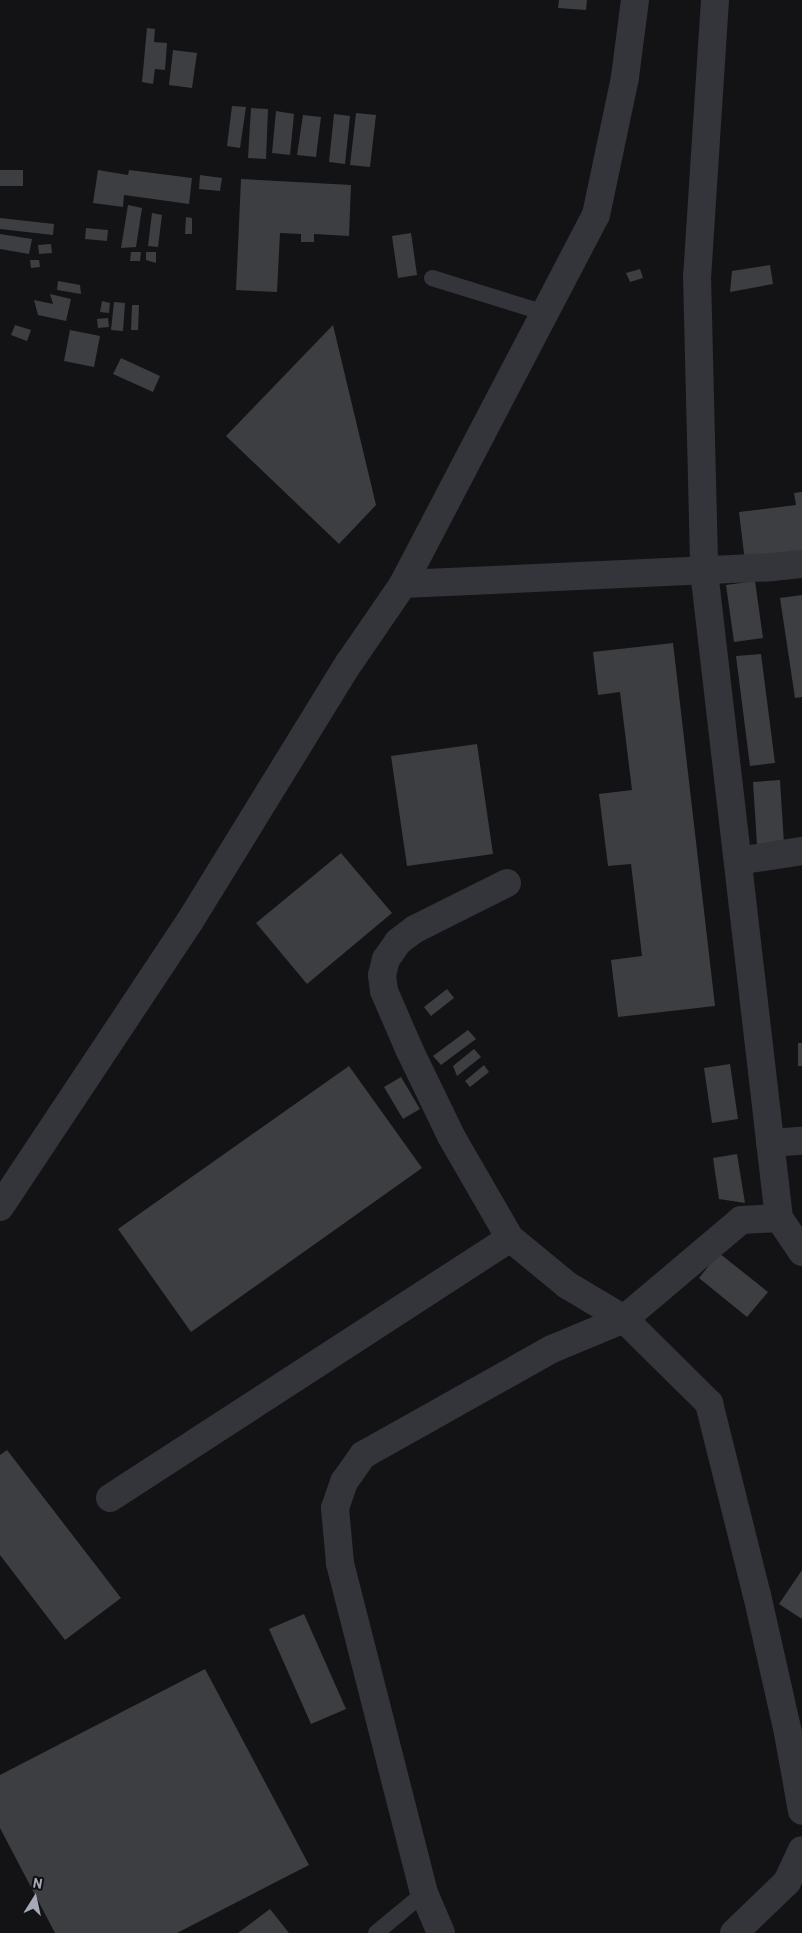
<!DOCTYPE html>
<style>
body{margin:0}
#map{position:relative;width:802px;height:1933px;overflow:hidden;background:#131315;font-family:Barlow,sans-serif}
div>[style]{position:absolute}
.building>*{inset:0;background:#3d3e42}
.service>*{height:16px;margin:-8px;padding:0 8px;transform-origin:8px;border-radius:8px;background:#34353a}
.minor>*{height:28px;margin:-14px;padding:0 14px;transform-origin:14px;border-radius:14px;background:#34353a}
span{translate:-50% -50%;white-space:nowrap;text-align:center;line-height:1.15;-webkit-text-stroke:4.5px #0e0e10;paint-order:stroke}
.north{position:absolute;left:10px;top:1873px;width:50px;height:50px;-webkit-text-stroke:4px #0e0e10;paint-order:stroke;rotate:10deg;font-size:14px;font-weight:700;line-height:20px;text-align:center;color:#a4aab6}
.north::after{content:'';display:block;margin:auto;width:18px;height:22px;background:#a4aab6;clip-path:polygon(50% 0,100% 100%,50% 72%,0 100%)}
</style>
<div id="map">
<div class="building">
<div style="clip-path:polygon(559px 0,587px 0,586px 10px,558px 8px)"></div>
<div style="clip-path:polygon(147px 28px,155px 29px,154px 42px,167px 43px,165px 70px,155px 69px,153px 84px,142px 82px)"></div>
<div style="clip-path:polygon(173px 50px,197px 53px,192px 88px,169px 85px)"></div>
<div style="clip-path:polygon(232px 106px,246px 107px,240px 148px,227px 146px)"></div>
<div style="clip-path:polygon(251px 108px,268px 109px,266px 159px,248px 158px)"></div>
<div style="clip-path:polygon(276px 111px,294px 114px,290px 155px,272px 153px)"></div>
<div style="clip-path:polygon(356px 113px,376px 115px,370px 167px,350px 165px)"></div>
<div style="clip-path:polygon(334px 114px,350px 116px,345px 164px,329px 162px)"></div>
<div style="clip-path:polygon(303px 115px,321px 117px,316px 157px,297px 155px)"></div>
<div style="clip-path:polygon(0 170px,23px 170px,23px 186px,0 186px)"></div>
<div style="clip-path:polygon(98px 170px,128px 175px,129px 170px,192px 178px,189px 204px,124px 195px,123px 207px,93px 203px)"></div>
<div style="clip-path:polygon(200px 175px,222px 178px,220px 191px,199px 189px)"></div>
<div style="clip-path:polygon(241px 179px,351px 185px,349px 236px,314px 234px,314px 242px,301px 242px,301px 234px,280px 233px,277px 292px,236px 290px)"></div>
<div style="clip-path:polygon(128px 205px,142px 208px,136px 247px,121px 248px)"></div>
<div style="clip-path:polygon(152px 213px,162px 215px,158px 247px,148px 246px)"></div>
<div style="clip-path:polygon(186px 217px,192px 218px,192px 234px,185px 234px)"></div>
<div style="clip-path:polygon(0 218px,54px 224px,53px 235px,0 229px)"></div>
<div style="clip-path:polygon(86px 228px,108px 230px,107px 241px,85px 239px)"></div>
<div style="clip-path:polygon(411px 233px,417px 275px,398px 278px,392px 236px)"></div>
<div style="clip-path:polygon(0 234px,32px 239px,29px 254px,0 249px)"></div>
<div style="clip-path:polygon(51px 244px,52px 253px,39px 254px,38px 245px)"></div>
<div style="clip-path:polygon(131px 252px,141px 252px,140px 261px,130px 261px)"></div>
<div style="clip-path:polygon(146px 252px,156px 252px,156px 263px,146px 260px)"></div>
<div style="clip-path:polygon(30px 260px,39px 260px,40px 267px,31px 268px)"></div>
<div style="clip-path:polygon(770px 265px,773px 284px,730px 292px,732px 271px)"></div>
<div style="clip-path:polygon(640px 269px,643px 278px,630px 282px,626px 273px)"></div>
<div style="clip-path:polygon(58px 281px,80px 285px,81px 294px,57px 290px)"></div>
<div style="clip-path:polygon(50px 294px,71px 299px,66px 321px,38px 315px,34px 300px,53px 304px)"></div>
<div style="clip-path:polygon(102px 301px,110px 303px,109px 313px,100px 312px)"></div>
<div style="clip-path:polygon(114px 302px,125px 303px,123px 331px,111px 330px)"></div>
<div style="clip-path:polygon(132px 305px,139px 305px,138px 330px,131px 330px)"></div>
<div style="clip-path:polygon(108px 318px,109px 327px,98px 328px,97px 319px)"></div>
<div style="clip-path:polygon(15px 325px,31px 330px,27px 341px,11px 335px)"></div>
<div style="clip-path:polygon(333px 325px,376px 505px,339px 544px,226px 436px)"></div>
<div style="clip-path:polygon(70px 330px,100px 336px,94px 367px,64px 361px)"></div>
<div style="clip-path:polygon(121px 358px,160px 376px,153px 392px,113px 374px)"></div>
<div style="clip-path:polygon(802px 492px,802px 555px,745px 562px,739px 512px,796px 505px,794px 493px)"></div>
<div style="clip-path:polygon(755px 581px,763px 638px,734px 642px,726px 585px)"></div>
<div style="clip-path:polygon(802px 595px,802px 697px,795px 698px,780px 598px)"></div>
<div style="clip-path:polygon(673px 643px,715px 1006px,618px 1017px,611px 960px,642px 956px,631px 864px,608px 866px,599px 794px,632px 790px,620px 692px,598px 695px,593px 652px)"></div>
<div style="clip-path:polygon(761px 654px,775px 763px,750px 766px,736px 656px)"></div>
<div style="clip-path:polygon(477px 744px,493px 854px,407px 866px,391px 756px)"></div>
<div style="clip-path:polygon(780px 780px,784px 844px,757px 845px,753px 782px)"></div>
<div style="clip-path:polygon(341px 853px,392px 913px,307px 984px,256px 923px)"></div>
<div style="clip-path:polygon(447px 989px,454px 998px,431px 1016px,424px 1007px)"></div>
<div style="clip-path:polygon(468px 1030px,476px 1039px,441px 1065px,433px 1056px)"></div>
<div style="clip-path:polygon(798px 1043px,802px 1043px,802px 1066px,798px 1066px)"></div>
<div style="clip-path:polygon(474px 1049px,481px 1057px,457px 1076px,453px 1066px)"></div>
<div style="clip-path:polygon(730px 1064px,738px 1119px,712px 1123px,704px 1068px)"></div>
<div style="clip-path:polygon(484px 1065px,489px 1072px,470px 1087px,465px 1081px)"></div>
<div style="clip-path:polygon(349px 1066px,422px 1168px,191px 1332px,118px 1229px)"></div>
<div style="clip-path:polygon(401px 1077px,420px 1109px,403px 1119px,384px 1087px)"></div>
<div style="clip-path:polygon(737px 1154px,745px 1203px,719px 1199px,713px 1158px)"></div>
<div style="clip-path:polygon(719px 1253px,768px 1292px,747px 1317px,699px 1278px)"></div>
<div style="clip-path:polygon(7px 1450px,121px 1598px,65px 1640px,0 1555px,0 1455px)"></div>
<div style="clip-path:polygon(802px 1570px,802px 1619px,779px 1604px)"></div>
<div style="clip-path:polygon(304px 1614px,346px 1709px,311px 1724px,269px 1629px)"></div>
<div style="clip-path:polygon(205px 1669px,309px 1865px,177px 1933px,55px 1933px,0 1828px,0 1775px)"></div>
<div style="clip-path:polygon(270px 1909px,289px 1933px,238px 1933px)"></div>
</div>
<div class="service">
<div style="left:432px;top:278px;width:118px;rotate:17.2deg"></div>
<div style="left:376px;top:1933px;width:62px;rotate:-39.8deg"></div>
</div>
<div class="minor">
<div style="left:715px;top:0;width:276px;rotate:93.7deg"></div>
<div style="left:697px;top:275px;width:296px;rotate:88.6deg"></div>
<div style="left:704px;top:571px;width:651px;rotate:83.39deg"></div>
<div style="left:779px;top:1218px;width:41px;rotate:55.9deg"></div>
<div style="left:403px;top:584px;width:369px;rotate:-2.6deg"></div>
<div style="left:772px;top:567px;width:30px;rotate:-6deg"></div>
<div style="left:738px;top:861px;width:65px;rotate:-8.9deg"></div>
<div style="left:507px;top:883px;width:103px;rotate:153.4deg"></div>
<div style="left:415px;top:929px;width:21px;rotate:143deg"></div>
<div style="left:398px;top:942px;width:21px;rotate:125deg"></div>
<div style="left:386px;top:959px;width:16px;rotate:104deg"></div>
<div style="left:382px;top:975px;width:16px;rotate:83deg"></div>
<div style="left:384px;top:991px;width:65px;rotate:66.6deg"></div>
<div style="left:410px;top:1051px;width:94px;rotate:64.2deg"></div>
<div style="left:451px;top:1136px;width:118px;rotate:60deg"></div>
<div style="left:510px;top:1238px;width:74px;rotate:39.5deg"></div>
<div style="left:567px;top:1285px;width:66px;rotate:30.8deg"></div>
<div style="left:624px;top:1319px;width:120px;rotate:44.7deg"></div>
<div style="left:709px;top:1403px;width:198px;rotate:76deg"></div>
<div style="left:757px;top:1595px;width:141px;rotate:77.3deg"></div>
<div style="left:788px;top:1733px;width:79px;rotate:79.8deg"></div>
<div style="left:770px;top:1143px;width:32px;rotate:-4deg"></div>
<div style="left:0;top:1207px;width:343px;rotate:-56.4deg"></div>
<div style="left:190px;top:921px;width:303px;rotate:-58.4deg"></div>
<div style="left:349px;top:663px;width:96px;rotate:-55.6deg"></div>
<div style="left:403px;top:584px;width:416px;rotate:-62.4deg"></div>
<div style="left:596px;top:215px;width:141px;rotate:-78.1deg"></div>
<div style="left:625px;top:77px;width:78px;rotate:-82.6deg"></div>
<div style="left:110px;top:1498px;width:477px;rotate:-33deg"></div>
<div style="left:441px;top:1933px;width:43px;rotate:-113deg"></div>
<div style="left:424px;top:1893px;width:341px;rotate:-104.3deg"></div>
<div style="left:340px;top:1563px;width:55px;rotate:-95.2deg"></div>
<div style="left:335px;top:1508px;width:28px;rotate:-71deg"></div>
<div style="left:344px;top:1482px;width:33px;rotate:-55deg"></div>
<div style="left:363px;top:1455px;width:217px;rotate:-29.3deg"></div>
<div style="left:552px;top:1349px;width:78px;rotate:-22.6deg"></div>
<div style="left:624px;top:1319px;width:153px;rotate:-40.2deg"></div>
<div style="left:741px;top:1220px;width:38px;rotate:-3deg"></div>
<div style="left:734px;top:1933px;width:74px;rotate:-43.9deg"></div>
<div style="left:787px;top:1882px;width:35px;rotate:-65deg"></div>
</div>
<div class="north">N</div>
</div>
